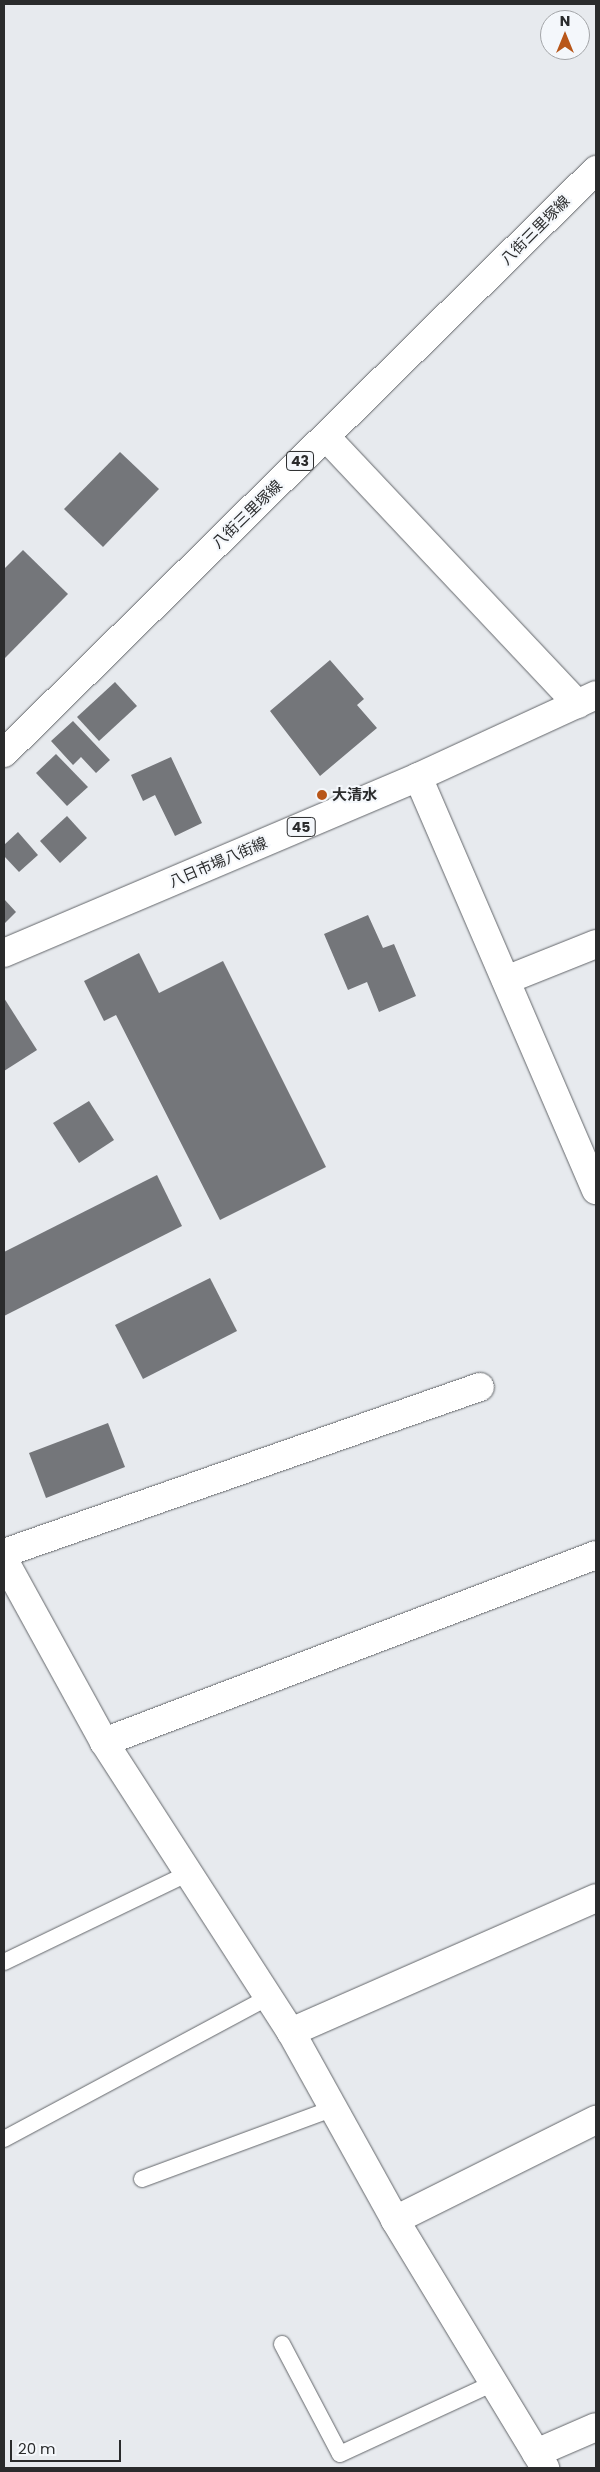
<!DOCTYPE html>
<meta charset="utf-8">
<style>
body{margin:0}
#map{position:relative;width:600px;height:2472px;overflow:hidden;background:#e7eaee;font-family:Poppins,"Noto Sans JP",sans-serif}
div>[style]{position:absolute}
.building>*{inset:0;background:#74767a}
.roads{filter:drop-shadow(0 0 1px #63666a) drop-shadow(0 0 1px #63666a)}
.service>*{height:16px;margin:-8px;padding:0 8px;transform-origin:8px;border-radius:8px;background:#fff}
.minor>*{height:28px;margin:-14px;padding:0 14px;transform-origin:14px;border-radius:14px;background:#fff}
.primary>*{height:28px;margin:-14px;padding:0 14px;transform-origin:14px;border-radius:14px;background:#fff}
.dots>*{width:14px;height:14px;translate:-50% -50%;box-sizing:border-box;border:2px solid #f4f7fb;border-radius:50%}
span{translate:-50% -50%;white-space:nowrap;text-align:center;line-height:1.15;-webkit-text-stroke:4px #f4f7fb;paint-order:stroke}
.shield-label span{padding:1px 4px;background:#f4f7fb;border:1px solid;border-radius:4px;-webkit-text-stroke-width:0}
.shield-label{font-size:14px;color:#2a2b2c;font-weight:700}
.street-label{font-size:15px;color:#2a2b2c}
.poi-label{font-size:15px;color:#2a2b2c;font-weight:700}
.left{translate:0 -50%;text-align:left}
.frame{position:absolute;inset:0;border:5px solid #2a2b2c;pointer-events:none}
.north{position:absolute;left:540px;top:10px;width:50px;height:50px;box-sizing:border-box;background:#f4f7fb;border:1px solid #a3a5a8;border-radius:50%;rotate:0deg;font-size:14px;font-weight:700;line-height:20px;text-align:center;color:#2a2b2c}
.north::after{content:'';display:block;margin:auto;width:18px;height:22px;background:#b85619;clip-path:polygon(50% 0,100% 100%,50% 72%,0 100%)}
.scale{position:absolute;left:10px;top:2440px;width:111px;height:22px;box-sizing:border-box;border:2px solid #2a2b2c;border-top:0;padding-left:6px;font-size:15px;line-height:18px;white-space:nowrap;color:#2a2b2c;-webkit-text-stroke:4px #f4f7fb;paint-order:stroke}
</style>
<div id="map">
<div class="building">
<div style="clip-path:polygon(120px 452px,159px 489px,103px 547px,64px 509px)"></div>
<div style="clip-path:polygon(23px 550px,68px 594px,4px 659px,4px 569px)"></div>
<div style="clip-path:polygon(330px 660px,364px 699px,357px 705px,377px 728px,320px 776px,270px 711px)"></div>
<div style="clip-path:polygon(115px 682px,137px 706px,99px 741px,77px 717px)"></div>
<div style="clip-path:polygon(73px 721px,110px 760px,96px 773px,81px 757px,73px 765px,51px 741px)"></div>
<div style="clip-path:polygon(56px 754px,88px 787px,67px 806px,36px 773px)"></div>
<div style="clip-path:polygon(171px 757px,202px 823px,175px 836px,155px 795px,143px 801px,131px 775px)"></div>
<div style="clip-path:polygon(67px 816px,87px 838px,60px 863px,40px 841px)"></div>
<div style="clip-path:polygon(18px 832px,38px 855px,19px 872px,4px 856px,4px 845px)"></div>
<div style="clip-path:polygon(4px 899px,16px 912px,4px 924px)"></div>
<div style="clip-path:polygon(368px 915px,383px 948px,394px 944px,416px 996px,379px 1012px,367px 982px,348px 990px,324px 934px)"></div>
<div style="clip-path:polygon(139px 953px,159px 993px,223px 961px,326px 1167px,220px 1220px,116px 1015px,104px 1021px,84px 981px)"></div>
<div style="clip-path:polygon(4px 998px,37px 1050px,4px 1071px)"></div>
<div style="clip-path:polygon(89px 1101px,114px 1140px,79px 1163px,53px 1123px)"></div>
<div style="clip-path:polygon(157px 1175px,182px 1226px,4px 1316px,4px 1252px)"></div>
<div style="clip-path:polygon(210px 1278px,237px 1331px,143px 1379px,115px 1325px)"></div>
<div style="clip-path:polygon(108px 1423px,125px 1467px,46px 1498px,29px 1453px)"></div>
</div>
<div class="roads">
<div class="service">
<div style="left:4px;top:1962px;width:205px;rotate:-25.7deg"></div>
<div style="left:4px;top:2139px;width:301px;rotate:-28.2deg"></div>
<div style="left:142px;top:2179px;width:205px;rotate:-20.3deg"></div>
<div style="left:282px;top:2344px;width:124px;rotate:62.2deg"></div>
<div style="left:340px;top:2454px;width:170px;rotate:-24.8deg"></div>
</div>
<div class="minor">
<div style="left:326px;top:437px;width:367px;rotate:46.7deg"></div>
<div style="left:418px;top:777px;width:450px;rotate:66.7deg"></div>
<div style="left:506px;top:980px;width:97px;rotate:-21.8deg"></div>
<div style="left:4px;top:1553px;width:504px;rotate:-19.23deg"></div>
<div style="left:4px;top:1560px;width:208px;rotate:61.2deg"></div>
<div style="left:104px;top:1742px;width:345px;rotate:57.2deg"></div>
<div style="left:291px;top:2032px;width:215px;rotate:61deg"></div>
<div style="left:395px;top:2220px;width:290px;rotate:58.8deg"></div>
<div style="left:104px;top:1742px;width:526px;rotate:-20.81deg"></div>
<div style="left:291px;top:2032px;width:333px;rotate:-23.7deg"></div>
<div style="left:395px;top:2220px;width:225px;rotate:-26.5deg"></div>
<div style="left:536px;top:2453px;width:65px;rotate:-23.4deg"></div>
</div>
<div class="primary">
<div style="left:4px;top:753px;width:831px;rotate:-44.56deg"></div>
<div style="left:4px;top:953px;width:450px;rotate:-23deg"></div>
<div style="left:418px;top:777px;width:196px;rotate:-24.7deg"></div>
</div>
</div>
<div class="dots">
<div style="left:322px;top:795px;background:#b85619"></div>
</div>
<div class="shield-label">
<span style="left:300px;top:461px">43</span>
<span style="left:301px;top:827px">45</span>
</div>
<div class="street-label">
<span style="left:535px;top:230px;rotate:-45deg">八街三里塚線</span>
<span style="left:247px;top:514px;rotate:-44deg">八街三里塚線</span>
<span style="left:218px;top:862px;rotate:-23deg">八日市場八街線</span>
</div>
<div class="poi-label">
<span class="left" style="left:332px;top:795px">大清水</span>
</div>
<div class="frame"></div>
<div class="north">N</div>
<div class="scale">20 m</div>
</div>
